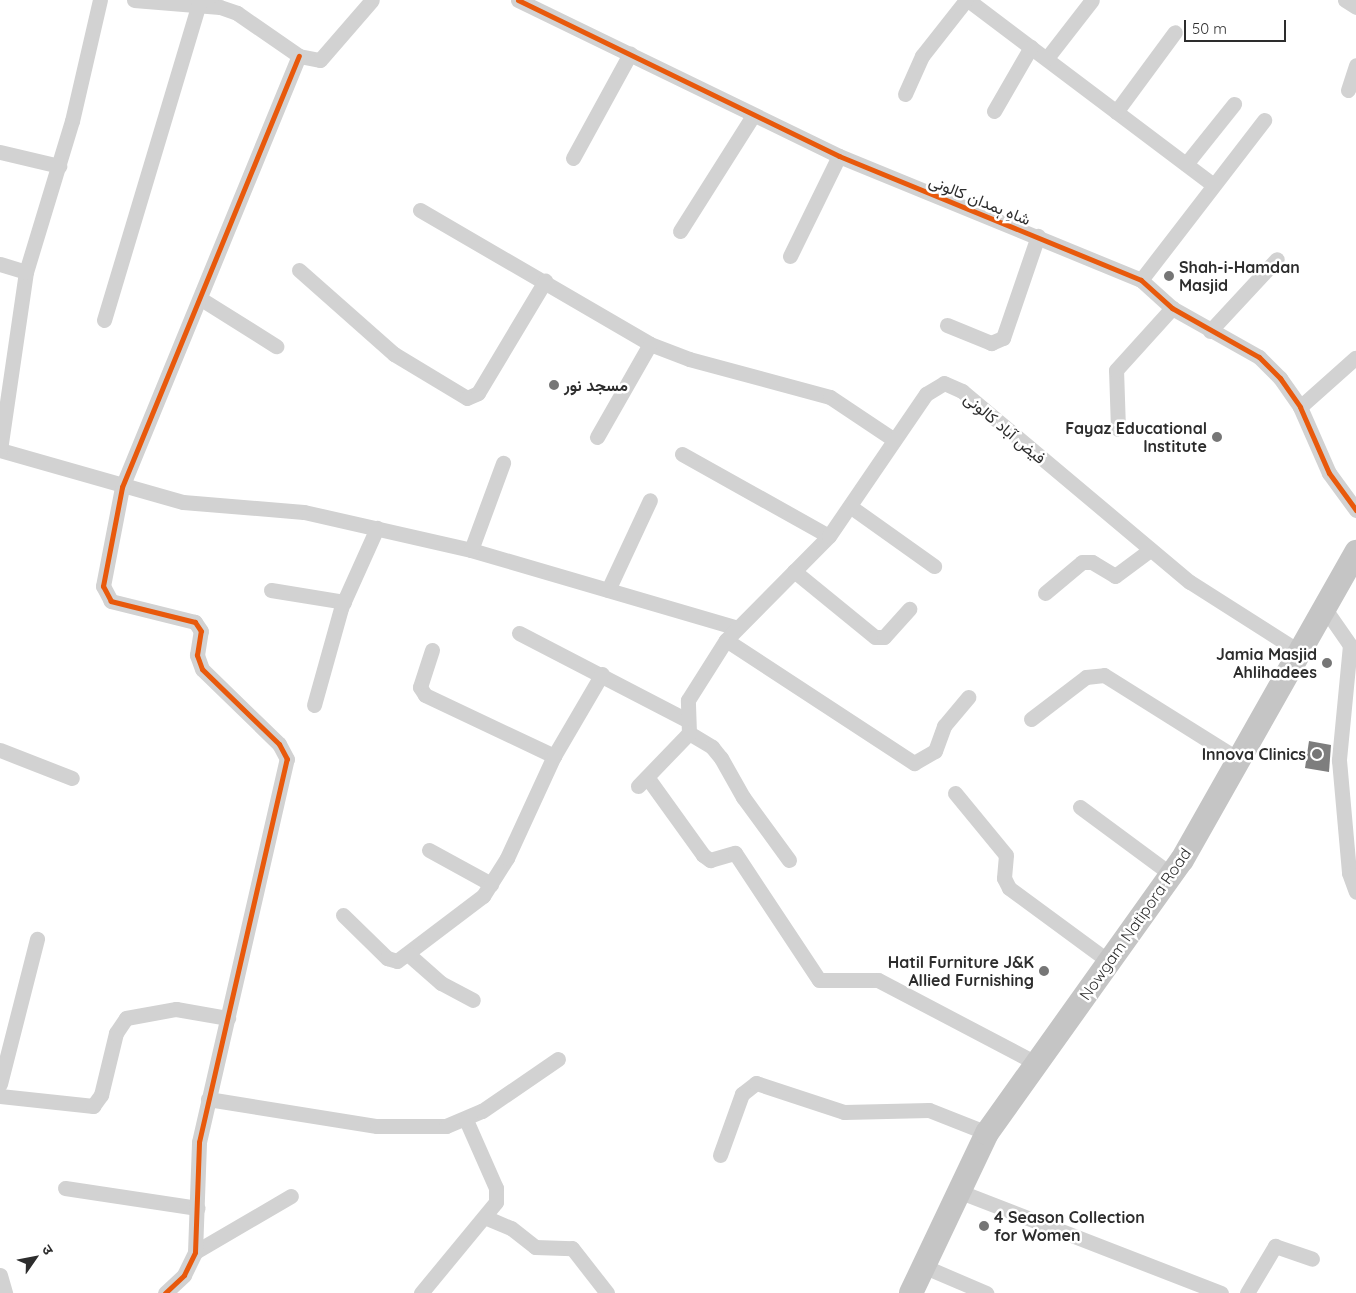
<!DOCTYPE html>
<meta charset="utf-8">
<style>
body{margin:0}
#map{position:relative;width:1356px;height:1293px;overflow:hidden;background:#fff;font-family:Quicksand,Vazirmatn,"Noto Sans Devanagari",sans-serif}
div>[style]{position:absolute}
.building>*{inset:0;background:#7e7e7e}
.street>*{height:15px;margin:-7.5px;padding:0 7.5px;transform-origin:7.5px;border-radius:7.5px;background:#d2d2d2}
.primary>*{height:24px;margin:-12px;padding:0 12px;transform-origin:12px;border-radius:12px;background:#c5c5c5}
.cycleway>*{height:5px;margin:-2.5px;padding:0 2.5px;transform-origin:2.5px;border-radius:2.5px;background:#e8590c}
.dots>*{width:14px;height:14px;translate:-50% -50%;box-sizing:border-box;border:2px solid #fff;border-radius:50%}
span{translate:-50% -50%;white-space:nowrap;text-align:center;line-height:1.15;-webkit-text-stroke:5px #fff;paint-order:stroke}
.street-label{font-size:16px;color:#2d2d2d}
.poi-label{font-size:16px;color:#2d2d2d;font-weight:700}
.left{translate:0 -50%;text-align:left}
.right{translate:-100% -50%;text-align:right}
.north{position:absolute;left:10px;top:1233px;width:50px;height:50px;-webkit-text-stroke:4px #fff;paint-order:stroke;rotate:57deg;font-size:14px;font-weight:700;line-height:20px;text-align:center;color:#2d2d2d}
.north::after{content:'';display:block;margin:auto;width:18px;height:22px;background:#2d2d2d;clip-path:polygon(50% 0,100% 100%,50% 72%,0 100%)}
.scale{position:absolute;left:1184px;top:20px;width:102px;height:22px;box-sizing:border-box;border:2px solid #2d2d2d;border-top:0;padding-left:6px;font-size:15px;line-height:18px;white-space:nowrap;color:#2d2d2d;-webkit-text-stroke:4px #fff;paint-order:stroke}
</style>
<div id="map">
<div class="building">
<div style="clip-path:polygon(1309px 741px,1331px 745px,1329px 772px,1305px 768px)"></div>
</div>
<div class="street">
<div style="left:134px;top:0;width:86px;rotate:4.7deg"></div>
<div style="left:220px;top:7px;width:18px;rotate:19deg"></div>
<div style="left:237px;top:13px;width:75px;rotate:34.7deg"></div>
<div style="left:299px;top:56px;width:21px;rotate:11deg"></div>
<div style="left:320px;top:60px;width:79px;rotate:-49.1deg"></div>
<div style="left:518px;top:0;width:357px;rotate:25.9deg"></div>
<div style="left:839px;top:156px;width:326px;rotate:22.3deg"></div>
<div style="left:1141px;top:280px;width:42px;rotate:42.1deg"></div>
<div style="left:1172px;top:308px;width:100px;rotate:29.4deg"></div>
<div style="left:1259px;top:357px;width:30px;rotate:45deg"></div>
<div style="left:1280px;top:378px;width:35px;rotate:55deg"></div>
<div style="left:1300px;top:407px;width:72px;rotate:66.3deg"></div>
<div style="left:1329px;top:473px;width:46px;rotate:53.9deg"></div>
<div style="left:968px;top:0;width:306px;rotate:37deg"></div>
<div style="left:1345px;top:0;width:13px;rotate:32deg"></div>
<div style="left:1047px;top:58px;width:73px;rotate:-52.2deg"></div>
<div style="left:1348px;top:90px;width:26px;rotate:-72deg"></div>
<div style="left:905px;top:94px;width:42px;rotate:-65.9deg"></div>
<div style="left:922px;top:56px;width:71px;rotate:-51.8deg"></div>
<div style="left:994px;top:111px;width:74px;rotate:-60deg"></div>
<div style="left:1116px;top:112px;width:99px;rotate:-53.6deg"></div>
<div style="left:0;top:152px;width:61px;rotate:13.3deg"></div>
<div style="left:573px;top:158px;width:119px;rotate:-61.3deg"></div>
<div style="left:1186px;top:164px;width:77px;rotate:-51.3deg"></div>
<div style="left:420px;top:210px;width:266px;rotate:30.2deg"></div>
<div style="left:650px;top:344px;width:42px;rotate:21deg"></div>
<div style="left:689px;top:359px;width:146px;rotate:15.1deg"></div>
<div style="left:830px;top:397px;width:76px;rotate:33.7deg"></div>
<div style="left:680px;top:231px;width:135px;rotate:-57.7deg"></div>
<div style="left:790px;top:256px;width:111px;rotate:-63.9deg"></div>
<div style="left:0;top:264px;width:27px;rotate:17deg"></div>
<div style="left:299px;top:270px;width:127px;rotate:41.5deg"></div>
<div style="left:394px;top:354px;width:85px;rotate:31.1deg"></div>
<div style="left:467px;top:398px;width:12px;rotate:-24deg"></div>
<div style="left:478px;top:393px;width:131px;rotate:-59.1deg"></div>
<div style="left:1141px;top:280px;width:202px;rotate:-52.4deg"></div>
<div style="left:201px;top:299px;width:89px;rotate:32.1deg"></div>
<div style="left:104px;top:320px;width:331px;rotate:-73.3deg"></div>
<div style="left:947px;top:325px;width:48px;rotate:22.2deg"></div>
<div style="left:991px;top:343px;width:13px;rotate:-23deg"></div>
<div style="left:1003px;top:338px;width:108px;rotate:-71.1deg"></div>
<div style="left:1210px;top:331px;width:98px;rotate:-47.1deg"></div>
<div style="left:1300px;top:407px;width:74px;rotate:-41.7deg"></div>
<div style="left:1118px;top:429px;width:59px;rotate:-91.9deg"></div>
<div style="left:1116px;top:370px;width:84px;rotate:-47.9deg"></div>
<div style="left:597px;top:437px;width:107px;rotate:-60.3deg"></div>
<div style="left:0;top:450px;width:190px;rotate:15.9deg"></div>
<div style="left:183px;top:502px;width:121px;rotate:4.7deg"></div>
<div style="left:304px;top:512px;width:171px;rotate:12.8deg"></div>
<div style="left:471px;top:550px;width:277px;rotate:16.3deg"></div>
<div style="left:0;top:450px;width:180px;rotate:-81.7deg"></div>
<div style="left:26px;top:272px;width:158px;rotate:-73.1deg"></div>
<div style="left:72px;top:121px;width:124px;rotate:-77deg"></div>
<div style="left:682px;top:454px;width:168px;rotate:29.2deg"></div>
<div style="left:851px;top:507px;width:102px;rotate:35.4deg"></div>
<div style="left:471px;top:550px;width:93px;rotate:-69.8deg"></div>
<div style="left:794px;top:571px;width:104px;rotate:39.2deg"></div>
<div style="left:875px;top:637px;width:9px"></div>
<div style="left:884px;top:637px;width:38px;rotate:-48deg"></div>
<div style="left:271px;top:590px;width:74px;rotate:9.3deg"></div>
<div style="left:608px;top:590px;width:99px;rotate:-65deg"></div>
<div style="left:1045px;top:593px;width:48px;rotate:-40deg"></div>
<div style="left:1082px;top:562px;width:10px"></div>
<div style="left:1092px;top:562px;width:27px;rotate:31deg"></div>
<div style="left:1115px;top:576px;width:44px;rotate:-36.6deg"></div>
<div style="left:1325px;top:609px;width:44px;rotate:55.2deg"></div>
<div style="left:1350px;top:645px;width:116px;rotate:95.5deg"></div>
<div style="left:1339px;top:760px;width:113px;rotate:84.9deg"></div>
<div style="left:1349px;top:873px;width:20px;rotate:70deg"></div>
<div style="left:519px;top:633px;width:187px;rotate:27.4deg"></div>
<div style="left:726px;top:640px;width:225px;rotate:33.2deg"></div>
<div style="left:914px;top:763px;width:24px;rotate:-30deg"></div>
<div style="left:935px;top:751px;width:27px;rotate:-70deg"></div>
<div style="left:944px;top:726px;width:38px;rotate:-50deg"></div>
<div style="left:432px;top:650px;width:39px;rotate:108deg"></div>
<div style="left:420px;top:687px;width:9px;rotate:58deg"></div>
<div style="left:425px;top:695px;width:143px;rotate:25.3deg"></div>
<div style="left:314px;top:705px;width:101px;rotate:-74.4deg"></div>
<div style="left:341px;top:608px;width:88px;rotate:-65.8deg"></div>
<div style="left:1031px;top:719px;width:69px;rotate:-37.4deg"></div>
<div style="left:1086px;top:677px;width:18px;rotate:-6deg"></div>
<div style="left:1104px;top:675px;width:158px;rotate:32.1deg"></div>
<div style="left:689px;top:733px;width:33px;rotate:-92deg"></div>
<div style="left:688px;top:700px;width:71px;rotate:-57.7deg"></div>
<div style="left:726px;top:640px;width:146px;rotate:-45.3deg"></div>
<div style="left:829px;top:536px;width:172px;rotate:-55.7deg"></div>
<div style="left:926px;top:394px;width:21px;rotate:-31deg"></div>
<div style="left:944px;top:383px;width:20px;rotate:24deg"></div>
<div style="left:962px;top:391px;width:297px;rotate:40deg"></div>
<div style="left:1190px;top:582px;width:130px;rotate:32.5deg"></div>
<div style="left:689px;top:733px;width:27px;rotate:31deg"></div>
<div style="left:712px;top:747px;width:14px;rotate:51deg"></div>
<div style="left:721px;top:758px;width:45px;rotate:60.6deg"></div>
<div style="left:743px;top:797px;width:78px;rotate:53.9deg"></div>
<div style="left:0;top:750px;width:77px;rotate:21.3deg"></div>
<div style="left:647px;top:777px;width:96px;rotate:54.3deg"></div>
<div style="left:703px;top:855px;width:9px;rotate:36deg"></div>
<div style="left:710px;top:860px;width:26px;rotate:-16deg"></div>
<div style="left:735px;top:853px;width:152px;rotate:56.5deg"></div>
<div style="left:819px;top:980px;width:59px"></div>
<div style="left:878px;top:980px;width:176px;rotate:27.7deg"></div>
<div style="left:638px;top:786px;width:74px;rotate:-46.1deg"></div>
<div style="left:955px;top:793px;width:80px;rotate:50.6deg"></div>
<div style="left:1006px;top:855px;width:23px;rotate:95deg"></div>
<div style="left:1004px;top:878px;width:11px;rotate:63deg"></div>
<div style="left:1009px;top:888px;width:127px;rotate:36.3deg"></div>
<div style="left:1080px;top:807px;width:114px;rotate:36.5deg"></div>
<div style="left:429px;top:850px;width:71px;rotate:28.7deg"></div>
<div style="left:343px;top:915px;width:62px;rotate:44.3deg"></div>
<div style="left:387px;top:958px;width:10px;rotate:17deg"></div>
<div style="left:397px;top:961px;width:108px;rotate:-37.1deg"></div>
<div style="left:483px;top:896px;width:45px;rotate:-57.7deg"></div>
<div style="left:507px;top:858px;width:112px;rotate:-65.3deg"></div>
<div style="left:554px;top:756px;width:95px;rotate:-59.7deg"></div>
<div style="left:408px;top:954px;width:44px;rotate:41.3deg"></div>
<div style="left:441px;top:983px;width:36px;rotate:28deg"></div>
<div style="left:0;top:1084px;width:150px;rotate:-75.7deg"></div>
<div style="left:0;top:1096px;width:94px;rotate:6.1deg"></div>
<div style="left:93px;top:1106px;width:14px;rotate:-54deg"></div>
<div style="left:101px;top:1095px;width:64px;rotate:-76.4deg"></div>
<div style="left:116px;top:1033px;width:18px;rotate:-56deg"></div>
<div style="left:126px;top:1018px;width:51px;rotate:-10.2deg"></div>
<div style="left:176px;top:1009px;width:53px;rotate:9.8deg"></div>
<div style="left:208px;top:1099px;width:171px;rotate:9.1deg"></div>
<div style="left:377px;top:1126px;width:69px"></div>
<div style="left:446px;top:1126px;width:39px;rotate:-23deg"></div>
<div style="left:482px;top:1111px;width:92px;rotate:-34.4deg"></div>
<div style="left:720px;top:1155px;width:65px;rotate:-70.2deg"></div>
<div style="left:742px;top:1094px;width:18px;rotate:-38deg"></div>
<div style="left:756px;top:1083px;width:93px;rotate:18.2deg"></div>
<div style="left:844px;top:1112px;width:85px;rotate:-1.3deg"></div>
<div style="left:929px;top:1110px;width:62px;rotate:21.6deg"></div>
<div style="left:65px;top:1188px;width:134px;rotate:8.6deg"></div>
<div style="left:958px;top:1191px;width:282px;rotate:21.2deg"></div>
<div style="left:487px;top:1218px;width:26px;rotate:23deg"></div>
<div style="left:511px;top:1228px;width:31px;rotate:38deg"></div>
<div style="left:535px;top:1247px;width:37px;rotate:2deg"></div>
<div style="left:572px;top:1248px;width:57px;rotate:52.1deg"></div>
<div style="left:195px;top:1252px;width:111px;rotate:-30.3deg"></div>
<div style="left:923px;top:1266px;width:69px;rotate:23.2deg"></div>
<div style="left:0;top:1275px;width:19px;rotate:74deg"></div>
<div style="left:165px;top:1293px;width:26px;rotate:-43deg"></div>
<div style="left:184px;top:1275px;width:25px;rotate:-64deg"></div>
<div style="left:195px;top:1252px;width:110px;rotate:-87.9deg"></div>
<div style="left:199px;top:1142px;width:393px;rotate:-77.1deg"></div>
<div style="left:287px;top:759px;width:17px;rotate:-118deg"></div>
<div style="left:279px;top:744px;width:107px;rotate:-135.8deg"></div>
<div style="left:202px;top:669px;width:15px;rotate:-110deg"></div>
<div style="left:197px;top:655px;width:24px;rotate:-81deg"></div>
<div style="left:201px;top:631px;width:11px;rotate:-124deg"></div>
<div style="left:195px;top:622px;width:87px;rotate:-166deg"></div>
<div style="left:111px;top:601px;width:17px;rotate:-118deg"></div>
<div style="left:103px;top:586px;width:101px;rotate:-79.1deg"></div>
<div style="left:122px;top:487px;width:466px;rotate:-67.7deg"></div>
<div style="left:421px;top:1293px;width:118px;rotate:-50.5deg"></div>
<div style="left:496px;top:1202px;width:14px;rotate:-90deg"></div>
<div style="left:496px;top:1188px;width:74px;rotate:-113.8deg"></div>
<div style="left:1247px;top:1293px;width:55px;rotate:-59.2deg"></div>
<div style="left:1275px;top:1246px;width:39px;rotate:19deg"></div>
</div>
<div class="primary">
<div style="left:911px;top:1293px;width:177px;rotate:-64.6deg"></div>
<div style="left:987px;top:1133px;width:335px;rotate:-54.5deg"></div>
<div style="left:1182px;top:860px;width:354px;rotate:-60.5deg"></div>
</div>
<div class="cycleway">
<div style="left:518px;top:0;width:357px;rotate:25.9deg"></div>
<div style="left:839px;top:156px;width:326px;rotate:22.3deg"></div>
<div style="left:1141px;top:280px;width:42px;rotate:42.1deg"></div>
<div style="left:1172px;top:308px;width:100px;rotate:29.4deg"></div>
<div style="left:1259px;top:357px;width:30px;rotate:45deg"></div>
<div style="left:1280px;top:378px;width:35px;rotate:55deg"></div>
<div style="left:1300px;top:407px;width:72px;rotate:66.3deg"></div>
<div style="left:1329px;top:473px;width:46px;rotate:53.9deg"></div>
<div style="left:165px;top:1293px;width:26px;rotate:-43deg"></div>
<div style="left:184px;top:1275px;width:25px;rotate:-64deg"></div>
<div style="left:195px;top:1252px;width:110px;rotate:-87.9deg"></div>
<div style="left:199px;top:1142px;width:393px;rotate:-77.1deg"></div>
<div style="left:287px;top:759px;width:17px;rotate:-118deg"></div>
<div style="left:279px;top:744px;width:107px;rotate:-135.8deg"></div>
<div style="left:202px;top:669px;width:15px;rotate:-110deg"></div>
<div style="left:197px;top:655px;width:24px;rotate:-81deg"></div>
<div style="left:201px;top:631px;width:11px;rotate:-124deg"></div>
<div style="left:195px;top:622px;width:87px;rotate:-166deg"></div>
<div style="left:111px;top:601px;width:17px;rotate:-118deg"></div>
<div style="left:103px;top:586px;width:101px;rotate:-79.1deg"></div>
<div style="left:122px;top:487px;width:466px;rotate:-67.7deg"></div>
</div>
<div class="dots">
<div style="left:1169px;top:276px;background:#767676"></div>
<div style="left:554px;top:385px;background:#767676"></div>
<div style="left:1217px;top:437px;background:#767676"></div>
<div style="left:1327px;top:663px;background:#767676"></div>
<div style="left:1317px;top:754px;background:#767676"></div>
<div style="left:1044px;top:971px;background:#767676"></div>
<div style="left:984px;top:1226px;background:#767676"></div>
</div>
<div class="street-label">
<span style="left:980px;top:200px;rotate:22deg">شاہِ ہمدان کالونی</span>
<span style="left:1005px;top:428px;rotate:40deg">فیض آباد کالونی</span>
<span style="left:1135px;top:924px;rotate:-55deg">Nowgam Natipora Road</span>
</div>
<div class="poi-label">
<span class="left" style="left:1179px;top:276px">Shah-i-Hamdan<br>Masjid</span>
<span class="left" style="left:564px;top:385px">مسجد نور</span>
<span class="right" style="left:1207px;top:437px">Fayaz Educational<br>Institute</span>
<span class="right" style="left:1317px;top:663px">Jamia Masjid<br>Ahlihadees</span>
<span class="right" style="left:1306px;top:754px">Innova Clinics</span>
<span class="right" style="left:1034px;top:971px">Hatil Furniture J&amp;K<br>Allied Furnishing</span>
<span class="left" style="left:994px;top:1226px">4 Season Collection<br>for Women</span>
</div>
<div class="north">उ</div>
<div class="scale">50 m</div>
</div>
